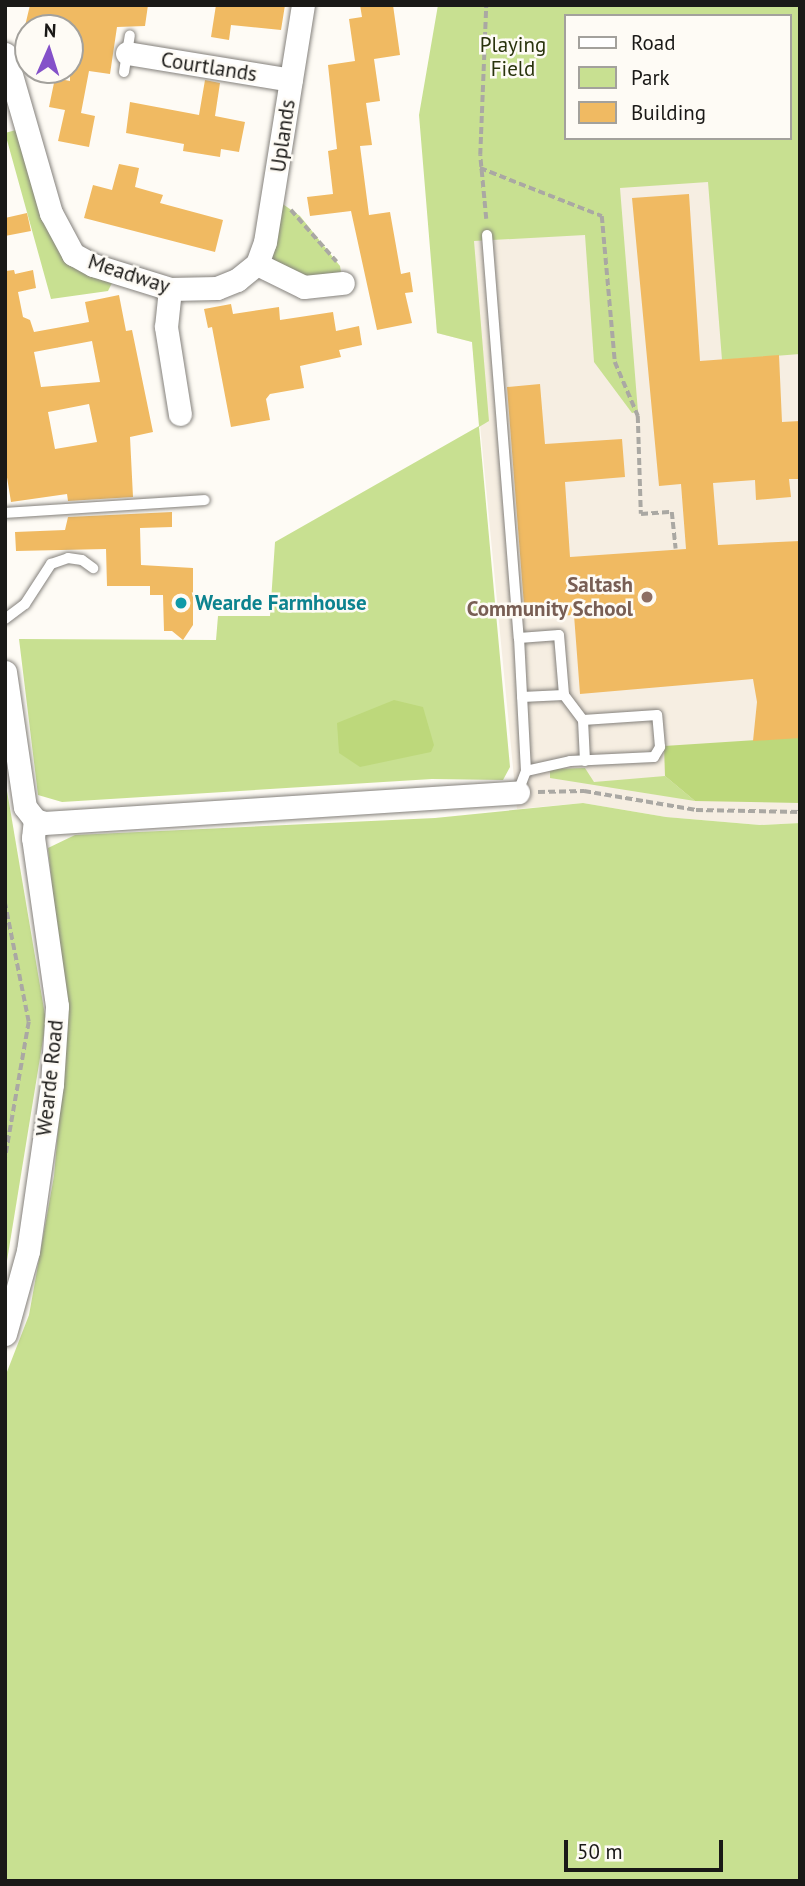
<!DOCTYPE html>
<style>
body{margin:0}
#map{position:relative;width:805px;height:1886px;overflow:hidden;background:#fefbf5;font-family:"PT Sans",sans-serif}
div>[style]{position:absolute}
.built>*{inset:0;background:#f6eee2}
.green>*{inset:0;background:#c8e091}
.forest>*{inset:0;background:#bdd87b}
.building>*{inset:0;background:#f0ba62}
.path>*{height:3.5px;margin-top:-1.75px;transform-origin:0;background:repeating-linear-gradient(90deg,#aaa8a3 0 7px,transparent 0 10.5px)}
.roads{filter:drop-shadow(0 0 2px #84817c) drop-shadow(0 0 2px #84817c)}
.lane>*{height:10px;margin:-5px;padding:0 5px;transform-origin:5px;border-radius:5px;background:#fff}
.street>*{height:23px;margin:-11.5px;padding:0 11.5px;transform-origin:11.5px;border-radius:11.5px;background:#fff}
.dots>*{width:19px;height:19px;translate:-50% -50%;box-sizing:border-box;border:4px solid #fefbf5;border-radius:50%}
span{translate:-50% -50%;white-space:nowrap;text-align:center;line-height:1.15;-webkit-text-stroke:5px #fefbf5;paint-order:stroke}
.park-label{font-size:21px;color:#29330c}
.street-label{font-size:21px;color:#1a1917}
.education-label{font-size:21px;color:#785e54;font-weight:700}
.right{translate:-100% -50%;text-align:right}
.culture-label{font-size:21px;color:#0d838f;font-weight:700}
.left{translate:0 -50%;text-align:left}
.frame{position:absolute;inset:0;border:7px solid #1a1917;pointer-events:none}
.legend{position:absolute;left:564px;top:14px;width:228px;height:126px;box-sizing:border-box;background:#fefbf5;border:2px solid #a3a19c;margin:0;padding:9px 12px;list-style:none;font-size:21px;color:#1a1917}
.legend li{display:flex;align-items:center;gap:14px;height:35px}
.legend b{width:35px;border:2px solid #a3a19c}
.north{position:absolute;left:14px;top:14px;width:70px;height:70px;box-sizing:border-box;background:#fefbf5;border:2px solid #a3a19c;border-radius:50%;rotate:3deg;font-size:19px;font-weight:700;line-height:28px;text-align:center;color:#1a1917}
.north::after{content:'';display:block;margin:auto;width:24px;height:32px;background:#8451c9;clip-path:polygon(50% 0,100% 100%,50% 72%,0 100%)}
.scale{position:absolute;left:564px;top:1840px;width:159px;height:32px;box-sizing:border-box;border:4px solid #1a1917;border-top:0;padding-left:9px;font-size:21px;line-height:24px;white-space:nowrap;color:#1a1917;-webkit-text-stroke:5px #fefbf5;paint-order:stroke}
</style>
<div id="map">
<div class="built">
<div style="clip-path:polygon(420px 108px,470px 109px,565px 138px,789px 138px,800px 111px,800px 823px,760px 825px,666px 817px,583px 803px,517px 809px,472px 342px,437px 333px)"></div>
</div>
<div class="green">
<div style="clip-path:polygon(evenodd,438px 5px,800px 5px,800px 354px,722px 360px,708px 182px,620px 188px,638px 412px,632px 413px,594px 362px,585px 235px,474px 241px,489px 421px,479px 427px,510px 767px,503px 780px,432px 779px,62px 802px,38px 795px,19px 639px,216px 640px,218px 616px,270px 616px,275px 542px,479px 426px,472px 342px,437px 333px,419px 115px,438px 5px,565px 16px,789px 16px,789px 138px,565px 138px,565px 16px)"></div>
<div style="clip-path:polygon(27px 127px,73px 254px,117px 273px,108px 291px,51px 299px,5px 133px)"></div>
<div style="clip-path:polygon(274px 198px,300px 216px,340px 266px,343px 283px,304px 287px,257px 264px)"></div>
<div style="clip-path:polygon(585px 768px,594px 782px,665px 776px,695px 801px,550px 778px,550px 769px)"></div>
<div style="clip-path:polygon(5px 779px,46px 1021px,5px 1273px)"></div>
<div style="clip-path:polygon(583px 803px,666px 817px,760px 825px,800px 823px,800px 1881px,5px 1881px,5px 1377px,29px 1315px,54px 1176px,67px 1026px,48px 848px,75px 835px,435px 818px)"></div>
</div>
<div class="forest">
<div style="clip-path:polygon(394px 700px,423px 707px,434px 745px,431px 752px,360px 767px,339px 753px,337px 723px)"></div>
<div style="clip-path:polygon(800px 737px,800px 803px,695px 801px,665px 776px,664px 746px)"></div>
</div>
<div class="building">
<div style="clip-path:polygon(30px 5px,148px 5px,145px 26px,117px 27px,110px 74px,89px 71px,81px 113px,95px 116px,89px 147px,58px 141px,65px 110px,49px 107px,55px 78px,70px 81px,70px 28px,25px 26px)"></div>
<div style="clip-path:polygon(216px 5px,285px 5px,281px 30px,231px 25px,229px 40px,211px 37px)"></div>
<div style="clip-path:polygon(360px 5px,393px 5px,400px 55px,374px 59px,380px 101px,366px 103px,372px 145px,360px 146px,369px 215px,390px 212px,401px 274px,410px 272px,413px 292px,405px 293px,412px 323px,377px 330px,351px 211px,310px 216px,307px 197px,333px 194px,328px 151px,337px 149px,328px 65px,355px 61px,349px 19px,362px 17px)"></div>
<div style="clip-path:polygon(205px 80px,220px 83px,215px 116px,245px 122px,239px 152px,221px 149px,220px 157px,183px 151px,184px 144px,126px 133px,130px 102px,199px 115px)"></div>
<div style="clip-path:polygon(119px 164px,139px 168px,135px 187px,163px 195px,160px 203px,223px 220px,215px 252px,84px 218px,93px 185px,112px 190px)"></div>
<div style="clip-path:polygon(689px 194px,700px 361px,779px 355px,782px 422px,800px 421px,800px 479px,789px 479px,791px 497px,756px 500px,755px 480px,713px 483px,718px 545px,800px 541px,800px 738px,753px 741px,757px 702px,753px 679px,580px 694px,574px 615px,525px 618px,507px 387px,540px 384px,545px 444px,622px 439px,625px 477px,565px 482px,570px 557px,686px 549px,681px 484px,659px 486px,632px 198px)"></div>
<div style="clip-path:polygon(27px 213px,31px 231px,5px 236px,5px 218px)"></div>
<div style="clip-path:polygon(evenodd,14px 270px,15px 274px,33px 270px,36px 288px,18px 292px,23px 317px,30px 320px,34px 332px,89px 322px,85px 302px,119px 295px,126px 331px,132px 330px,153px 432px,130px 437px,133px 497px,68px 501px,67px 494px,11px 502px,5px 465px,5px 271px,14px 270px,92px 341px,100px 382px,41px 387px,34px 352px,92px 341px,14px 270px,89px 404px,97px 442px,55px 449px,48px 412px,89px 404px)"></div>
<div style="clip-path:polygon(231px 304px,233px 314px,279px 307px,280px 320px,333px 312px,336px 331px,359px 326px,362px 345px,339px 350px,341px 357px,300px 366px,304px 388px,270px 394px,266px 399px,270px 420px,231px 427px,212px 327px,208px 328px,204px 309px)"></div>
<div style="clip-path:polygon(172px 512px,172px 527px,140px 528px,141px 565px,193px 568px,193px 625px,183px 640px,172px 631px,164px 631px,163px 595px,150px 595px,150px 586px,107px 586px,106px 549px,16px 551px,15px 532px,65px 530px,68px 517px)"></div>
</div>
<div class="path">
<div style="left:480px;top:168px;width:131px;rotate:21.5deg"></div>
<div style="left:602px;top:216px;width:147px;rotate:84.9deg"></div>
<div style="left:615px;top:362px;width:59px;rotate:66.9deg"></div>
<div style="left:638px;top:416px;width:98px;rotate:88.2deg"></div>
<div style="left:641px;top:514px;width:31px;rotate:-4deg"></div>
<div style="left:672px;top:512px;width:37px;rotate:84deg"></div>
<div style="left:291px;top:210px;width:69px;rotate:48.5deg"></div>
<div style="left:486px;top:219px;width:64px;rotate:-95.4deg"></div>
<div style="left:480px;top:155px;width:150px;rotate:-87.7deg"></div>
<div style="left:538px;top:792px;width:46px;rotate:-1.2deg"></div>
<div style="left:584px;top:791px;width:114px;rotate:9.6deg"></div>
<div style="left:696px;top:810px;width:104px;rotate:1.1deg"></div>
<div style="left:5px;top:902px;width:122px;rotate:78.7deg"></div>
<div style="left:29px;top:1022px;width:139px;rotate:99.9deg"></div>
</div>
<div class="roads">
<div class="lane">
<div style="left:124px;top:72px;width:37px;rotate:-81deg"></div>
<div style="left:487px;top:235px;width:404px;rotate:85.5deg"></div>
<div style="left:519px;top:638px;width:133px;rotate:87deg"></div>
<div style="left:526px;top:771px;width:22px;rotate:111deg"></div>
<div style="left:5px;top:513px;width:200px;rotate:-3.7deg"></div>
<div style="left:5px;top:619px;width:25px;rotate:-37deg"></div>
<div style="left:25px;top:604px;width:48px;rotate:-57deg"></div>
<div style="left:51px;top:564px;width:18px;rotate:-19deg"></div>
<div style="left:68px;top:558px;width:14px;rotate:8deg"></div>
<div style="left:82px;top:560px;width:14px;rotate:36deg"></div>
<div style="left:519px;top:638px;width:40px;rotate:-4.3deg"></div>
<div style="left:559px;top:635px;width:60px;rotate:85.2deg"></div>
<div style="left:564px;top:695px;width:31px;rotate:53deg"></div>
<div style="left:583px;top:720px;width:41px;rotate:87.2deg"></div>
<div style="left:522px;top:697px;width:42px;rotate:-2.7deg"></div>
<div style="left:526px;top:771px;width:45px;rotate:-12.8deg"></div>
<div style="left:570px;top:761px;width:84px;rotate:-2.7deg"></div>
<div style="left:654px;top:757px;width:12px;rotate:-59deg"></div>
<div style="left:660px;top:747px;width:32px;rotate:-95deg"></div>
<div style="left:657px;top:715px;width:74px;rotate:176.1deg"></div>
</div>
<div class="street">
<div style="left:127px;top:53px;width:166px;rotate:9.3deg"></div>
<div style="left:5px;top:54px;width:166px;rotate:73.9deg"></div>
<div style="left:51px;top:213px;width:47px;rotate:61.8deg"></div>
<div style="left:73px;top:254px;width:23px;rotate:29deg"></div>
<div style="left:93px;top:265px;width:81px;rotate:17.3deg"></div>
<div style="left:170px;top:289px;width:47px;rotate:-1.2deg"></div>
<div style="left:217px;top:288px;width:22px;rotate:-22deg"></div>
<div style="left:237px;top:280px;width:26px;rotate:-39deg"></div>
<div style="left:257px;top:264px;width:23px;rotate:-70deg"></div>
<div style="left:265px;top:242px;width:240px;rotate:-80.9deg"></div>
<div style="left:257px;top:264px;width:52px;rotate:26.1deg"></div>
<div style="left:304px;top:287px;width:39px;rotate:-6deg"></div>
<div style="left:170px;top:289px;width:38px;rotate:96deg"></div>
<div style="left:166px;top:327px;width:88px;rotate:80.9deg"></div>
<div style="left:5px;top:672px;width:136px;rotate:81.6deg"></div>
<div style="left:25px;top:807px;width:16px;rotate:52deg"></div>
<div style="left:35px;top:820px;width:9px;rotate:18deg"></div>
<div style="left:44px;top:823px;width:475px;rotate:-3.7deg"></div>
<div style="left:5px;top:1334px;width:86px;rotate:-74.5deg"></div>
<div style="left:28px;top:1251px;width:169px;rotate:-81.8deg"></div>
<div style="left:52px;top:1084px;width:78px;rotate:-86.3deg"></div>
<div style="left:57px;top:1006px;width:170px;rotate:-98.1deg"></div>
<div style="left:33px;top:838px;width:18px;rotate:-84deg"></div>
</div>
</div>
<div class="dots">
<div style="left:647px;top:597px;background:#8d6e63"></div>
<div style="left:181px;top:603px;background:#0f9aa8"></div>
</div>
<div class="park-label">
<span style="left:513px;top:57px">Playing<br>Field</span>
</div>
<div class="street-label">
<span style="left:209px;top:67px;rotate:9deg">Courtlands</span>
<span style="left:283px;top:136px;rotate:-82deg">Uplands</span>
<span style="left:129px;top:274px;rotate:18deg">Meadway</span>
<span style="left:50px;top:1078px;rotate:-84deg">Wearde Road</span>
</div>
<div class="education-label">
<span class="right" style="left:633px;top:597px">Saltash<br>Community School</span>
</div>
<div class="culture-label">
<span class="left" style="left:195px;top:603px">Wearde Farmhouse</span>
</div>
<div class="frame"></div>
<ul class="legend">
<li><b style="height:9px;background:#fff"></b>Road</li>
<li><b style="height:19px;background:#c8e091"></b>Park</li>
<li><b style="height:19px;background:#f0ba62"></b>Building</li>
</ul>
<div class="north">N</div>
<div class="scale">50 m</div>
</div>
